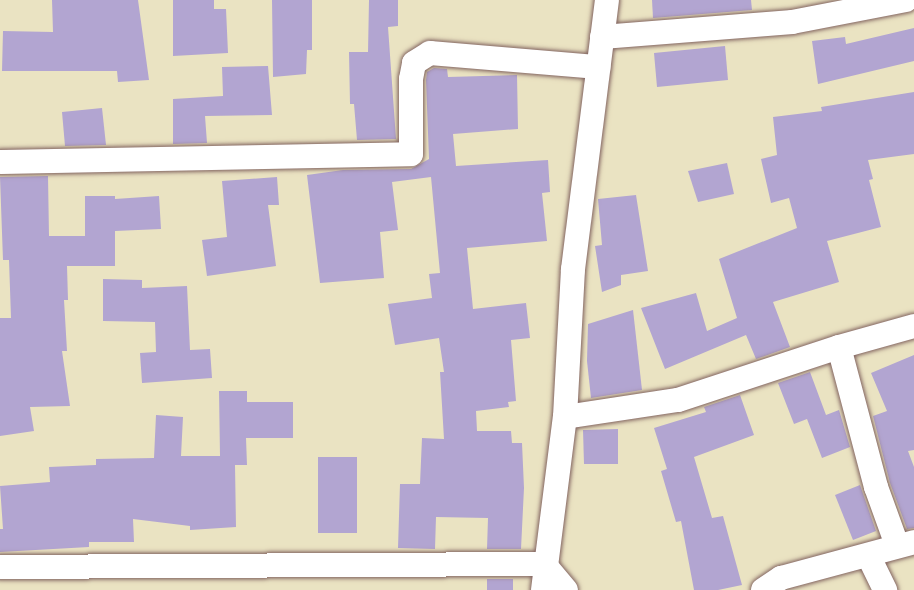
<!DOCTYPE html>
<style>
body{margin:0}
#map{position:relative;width:914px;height:590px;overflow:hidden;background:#eae3c2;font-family:"IM FELL Great Primer",serif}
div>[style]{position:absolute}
.building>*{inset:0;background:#b2a5d1}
.roads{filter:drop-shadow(0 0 2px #826460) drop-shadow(0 0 2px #826460)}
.minor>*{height:24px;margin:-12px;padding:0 12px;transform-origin:12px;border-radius:12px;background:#fff}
span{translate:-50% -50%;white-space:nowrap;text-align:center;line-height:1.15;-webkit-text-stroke:5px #fff;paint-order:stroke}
</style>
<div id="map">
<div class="building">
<div style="clip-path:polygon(52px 0,138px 0,149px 80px,118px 82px,117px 71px,2px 71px,3px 31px,53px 32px)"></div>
<div style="clip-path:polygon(173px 0,214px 0,214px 9px,226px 9px,228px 53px,173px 56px)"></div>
<div style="clip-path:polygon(272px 0,312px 0,312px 50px,307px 50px,306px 74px,273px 77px)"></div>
<div style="clip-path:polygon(369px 0,398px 0,398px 26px,388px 27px,396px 139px,357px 140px,354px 104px,350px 104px,349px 52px,368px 52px)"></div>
<div style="clip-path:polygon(652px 0,751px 0,752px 10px,653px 18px)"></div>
<div style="clip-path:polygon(914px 28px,914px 61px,818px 84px,812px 41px,845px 37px,846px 44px)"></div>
<div style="clip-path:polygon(725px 46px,728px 80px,657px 87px,654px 53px)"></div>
<div style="clip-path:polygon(268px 66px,272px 115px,205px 116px,207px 143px,173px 144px,173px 99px,223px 96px,222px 67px)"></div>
<div style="clip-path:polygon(434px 68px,447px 69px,448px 77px,517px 75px,518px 129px,453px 134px,456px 166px,548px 160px,550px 192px,542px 193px,547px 241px,467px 248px,473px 309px,526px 303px,530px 338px,511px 340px,516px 401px,508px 402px,509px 407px,476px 411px,477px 431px,511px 431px,512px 443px,522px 443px,524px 488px,521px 549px,487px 549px,488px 518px,436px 517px,435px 549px,398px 548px,400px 484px,420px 484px,422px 438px,444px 439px,440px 372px,444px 372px,439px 338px,395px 345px,388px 304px,432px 298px,429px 274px,440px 273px,431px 177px,392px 182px,398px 230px,380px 232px,384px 278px,320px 283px,307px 175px,343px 170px,411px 169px,429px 159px,426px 80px,427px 72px)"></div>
<div style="clip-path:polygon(914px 92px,914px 154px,868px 160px,873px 179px,869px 180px,881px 227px,827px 241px,839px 282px,773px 302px,790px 347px,756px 359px,746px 335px,665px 369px,641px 308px,696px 293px,707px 331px,737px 318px,719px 259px,797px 228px,789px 198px,771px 203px,761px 159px,777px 155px,773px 117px,822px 111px,821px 107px)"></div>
<div style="clip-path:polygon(102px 108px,106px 145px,65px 146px,62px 112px)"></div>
<div style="clip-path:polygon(727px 163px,734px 194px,698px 202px,688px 171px)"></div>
<div style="clip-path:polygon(48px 176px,49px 236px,85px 236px,85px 196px,115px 196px,115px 199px,159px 196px,161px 229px,115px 231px,115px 266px,67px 266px,68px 300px,64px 300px,67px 351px,62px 351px,70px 406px,30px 407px,34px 431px,0 436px,0 318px,11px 318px,9px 260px,3px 260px,0 177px)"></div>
<div style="clip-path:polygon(277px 177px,279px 205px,268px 205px,276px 266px,207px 276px,202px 240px,227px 237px,222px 181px)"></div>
<div style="clip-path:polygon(636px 195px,648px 271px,621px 275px,621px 285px,602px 292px,595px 246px,602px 245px,598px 199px)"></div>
<div style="clip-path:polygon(103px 279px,142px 280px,142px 288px,187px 286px,190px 350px,210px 349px,212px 378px,142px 383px,140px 353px,156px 352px,155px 322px,103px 321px)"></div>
<div style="clip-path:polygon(633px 310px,642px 390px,591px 398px,587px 361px,588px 324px)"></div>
<div style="clip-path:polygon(914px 355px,914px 450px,908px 451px,914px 467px,914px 528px,907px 529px,890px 483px,873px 416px,887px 411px,871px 373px)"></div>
<div style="clip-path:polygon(810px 372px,826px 415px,839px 410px,850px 447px,822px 458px,807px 419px,794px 424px,778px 383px)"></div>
<div style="clip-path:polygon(219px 391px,247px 391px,247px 402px,293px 402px,293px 438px,246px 438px,247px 465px,235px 465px,236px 527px,190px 530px,190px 526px,133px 519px,134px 542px,89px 542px,89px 547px,0 552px,0 529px,3px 529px,0 486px,50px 482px,49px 467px,96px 465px,96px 459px,154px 458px,156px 415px,183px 417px,181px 456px,220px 456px)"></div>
<div style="clip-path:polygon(740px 395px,754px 435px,694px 457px,712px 518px,723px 516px,742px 585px,718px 590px,694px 590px,681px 521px,676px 522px,661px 471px,667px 469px,654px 428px,706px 412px,704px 407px)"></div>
<div style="clip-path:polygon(618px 429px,618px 464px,584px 464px,583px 430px)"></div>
<div style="clip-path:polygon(318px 457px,357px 457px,357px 533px,318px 533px)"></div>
<div style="clip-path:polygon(860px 485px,876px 531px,853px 540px,835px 495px)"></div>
<div style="clip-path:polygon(487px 579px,513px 579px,513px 590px,487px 590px)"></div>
</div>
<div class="roads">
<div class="minor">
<div style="left:602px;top:37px;width:191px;rotate:-4.5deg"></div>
<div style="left:792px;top:22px;width:116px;rotate:-10.9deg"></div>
<div style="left:0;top:162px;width:411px;rotate:-1.1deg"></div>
<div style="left:411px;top:154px;width:75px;rotate:-90deg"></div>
<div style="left:411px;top:79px;width:16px;rotate:-79deg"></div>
<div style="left:414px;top:63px;width:19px;rotate:-32deg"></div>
<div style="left:430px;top:53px;width:169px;rotate:4.8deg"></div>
<div style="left:839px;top:347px;width:145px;rotate:75.2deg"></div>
<div style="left:876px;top:487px;width:62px;rotate:70.1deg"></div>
<div style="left:565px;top:417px;width:114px;rotate:-8.6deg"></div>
<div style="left:678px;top:400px;width:169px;rotate:-18.2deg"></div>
<div style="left:839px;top:347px;width:78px;rotate:-15.6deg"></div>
<div style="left:869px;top:557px;width:37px;rotate:64deg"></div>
<div style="left:0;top:567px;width:544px;rotate:-0.32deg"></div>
<div style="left:544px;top:564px;width:34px;rotate:50deg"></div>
<div style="left:543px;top:590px;width:174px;rotate:-82.8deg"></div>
<div style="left:565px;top:417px;width:148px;rotate:-86.9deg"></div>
<div style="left:573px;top:269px;width:271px;rotate:-82.8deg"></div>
<div style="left:763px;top:590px;width:22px;rotate:-34deg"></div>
<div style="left:781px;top:578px;width:138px;rotate:-15.1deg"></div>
</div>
</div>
</div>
